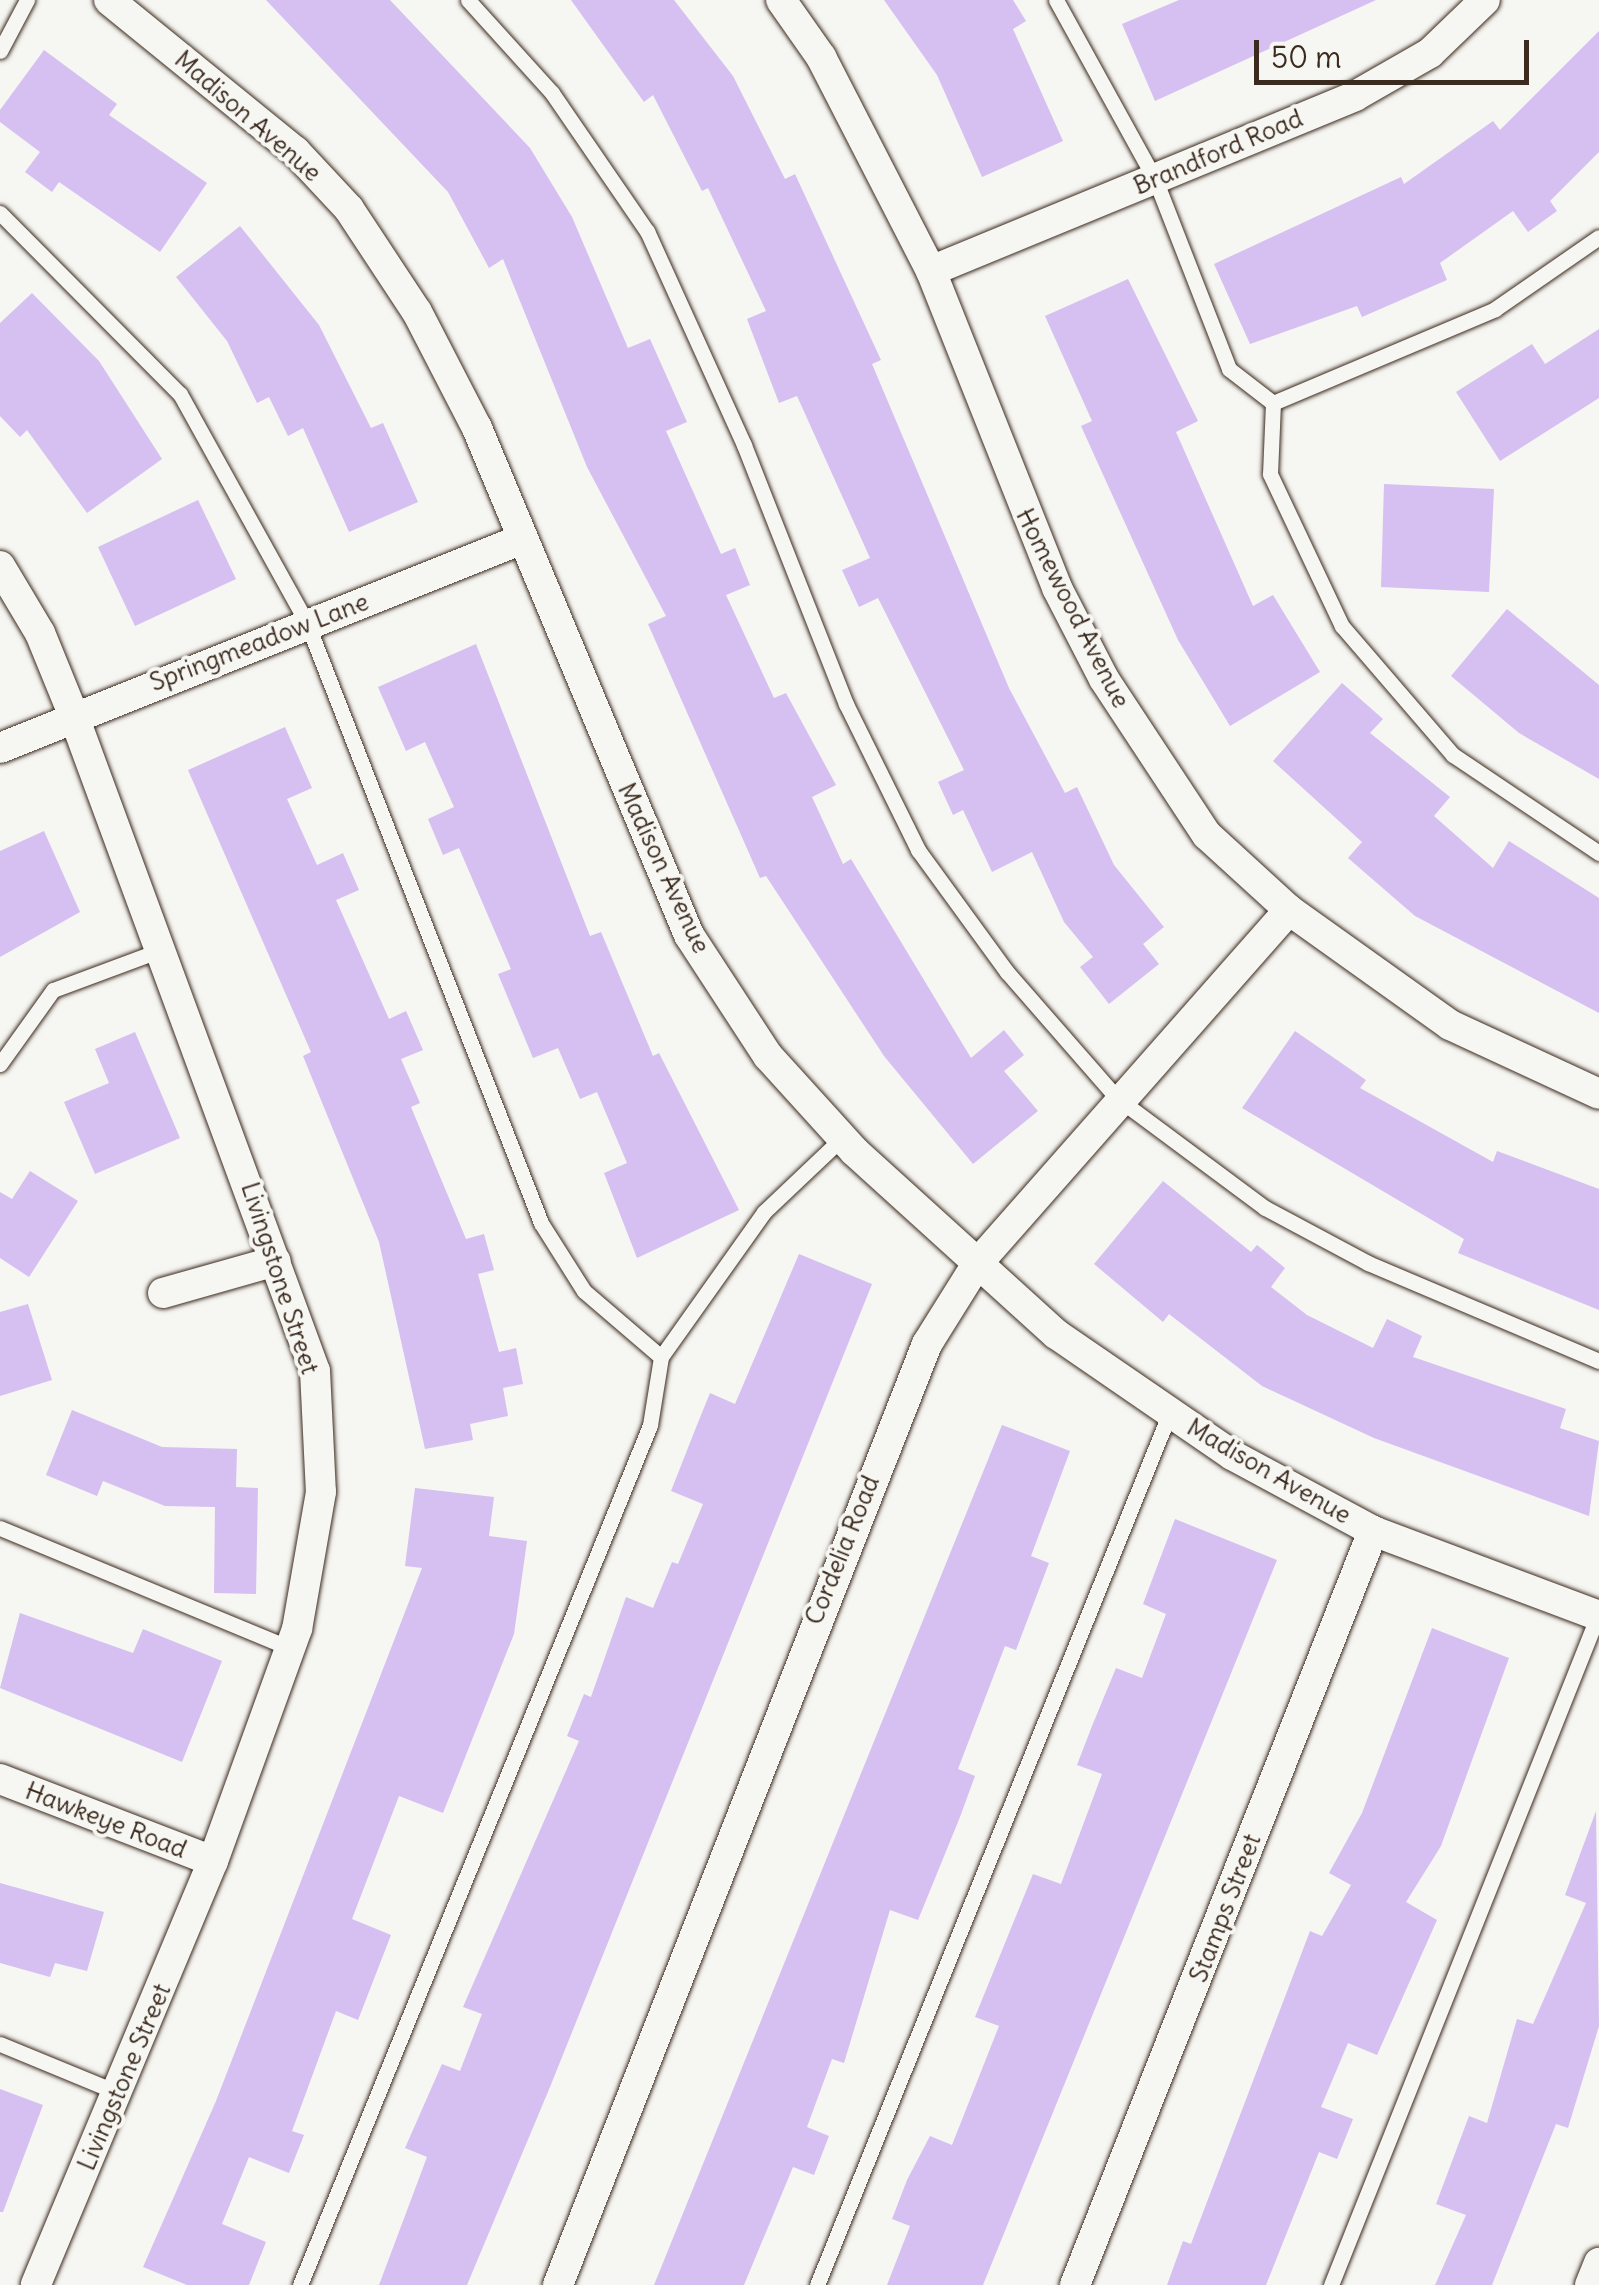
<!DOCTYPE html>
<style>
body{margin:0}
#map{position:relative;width:1599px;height:2285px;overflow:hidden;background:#f6f6f2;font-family:Delius,sans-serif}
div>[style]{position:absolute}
.building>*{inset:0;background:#d5c0f1}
.roads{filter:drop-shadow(0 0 2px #3b2a1e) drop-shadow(0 0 2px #3b2a1e)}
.service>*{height:15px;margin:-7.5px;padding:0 7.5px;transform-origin:7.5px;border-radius:7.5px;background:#f6f6f2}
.minor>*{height:30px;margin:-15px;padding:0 15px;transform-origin:15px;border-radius:15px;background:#f6f6f2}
span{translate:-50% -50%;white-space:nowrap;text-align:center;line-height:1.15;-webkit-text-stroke:8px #f6f6f2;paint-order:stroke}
.street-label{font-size:25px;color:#3b2a1e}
.scale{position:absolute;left:1254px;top:40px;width:275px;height:45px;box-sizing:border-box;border:5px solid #3b2a1e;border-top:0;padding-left:12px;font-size:30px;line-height:35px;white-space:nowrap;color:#3b2a1e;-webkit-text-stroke:8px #f6f6f2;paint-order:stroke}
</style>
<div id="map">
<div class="building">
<div style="clip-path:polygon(266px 0,390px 0,530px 148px,572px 217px,628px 348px,650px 339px,687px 422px,666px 431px,721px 554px,735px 548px,750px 585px,726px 595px,774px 698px,786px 693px,836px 785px,812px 797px,843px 864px,851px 859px,971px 1058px,1004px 1030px,1024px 1055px,1004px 1071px,1038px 1111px,973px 1164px,884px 1056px,766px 876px,760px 878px,648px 624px,666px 616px,587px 467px,503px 259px,489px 268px,448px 192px)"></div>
<div style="clip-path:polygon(571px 0,674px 0,733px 76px,785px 179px,795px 174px,881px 360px,872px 364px,1009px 688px,1065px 793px,1077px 787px,1114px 865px,1164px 927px,1143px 944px,1159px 964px,1109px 1004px,1080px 967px,1093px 957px,1064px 922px,1032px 852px,992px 872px,963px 810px,953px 815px,938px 782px,964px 770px,878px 598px,859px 607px,842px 570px,870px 558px,797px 396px,779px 403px,747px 319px,766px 311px,708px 188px,702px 191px,653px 95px,644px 102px)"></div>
<div style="clip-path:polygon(884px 0,1013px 0,1026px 21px,1013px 29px,1063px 141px,982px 177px,937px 75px)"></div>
<div style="clip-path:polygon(1179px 0,1376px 0,1155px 101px,1122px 24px)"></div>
<div style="clip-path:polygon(1599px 31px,1599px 152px,1550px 201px,1557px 211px,1528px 232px,1513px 211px,1440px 263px,1447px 280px,1362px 317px,1357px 306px,1250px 344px,1214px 264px,1401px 177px,1404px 184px,1493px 121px,1500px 130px)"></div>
<div style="clip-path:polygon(44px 50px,117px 104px,109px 115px,207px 183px,160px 252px,59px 182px,52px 192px,25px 172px,40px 152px,0 122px,0 110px)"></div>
<div style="clip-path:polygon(240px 226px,319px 325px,371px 428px,383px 423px,418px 502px,349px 532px,303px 428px,288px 436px,269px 397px,257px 403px,227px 341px,176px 277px)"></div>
<div style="clip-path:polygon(1128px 279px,1198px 421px,1176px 432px,1253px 606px,1273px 595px,1320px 672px,1230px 726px,1178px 640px,1081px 426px,1092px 421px,1045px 316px)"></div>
<div style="clip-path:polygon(32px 293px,99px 361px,162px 459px,87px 513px,27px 430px,20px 437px,0 416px,0 323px)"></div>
<div style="clip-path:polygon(1599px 329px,1599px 398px,1500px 461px,1456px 392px,1532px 344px,1545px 364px)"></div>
<div style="clip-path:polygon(1384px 484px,1494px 489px,1489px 592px,1381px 587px)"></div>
<div style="clip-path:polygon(198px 500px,236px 579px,135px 626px,98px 547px)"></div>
<div style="clip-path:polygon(1507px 609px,1599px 685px,1599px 779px,1519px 733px,1451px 676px)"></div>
<div style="clip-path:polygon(476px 644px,590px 936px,601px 932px,653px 1056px,659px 1053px,739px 1210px,637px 1258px,604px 1173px,627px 1163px,597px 1092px,580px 1099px,558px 1048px,533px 1058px,498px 974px,511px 969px,459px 848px,443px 855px,428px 819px,454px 807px,425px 742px,406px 751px,378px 687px)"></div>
<div style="clip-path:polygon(1342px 683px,1383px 719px,1370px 733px,1450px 797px,1434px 816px,1493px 868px,1509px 841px,1599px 898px,1599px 1013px,1415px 916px,1348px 858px,1362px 842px,1273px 761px)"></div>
<div style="clip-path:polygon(285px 727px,312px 788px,287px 799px,317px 865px,343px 853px,359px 890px,336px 900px,389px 1019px,406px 1011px,423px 1050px,401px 1059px,420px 1103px,411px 1107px,466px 1239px,484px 1234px,494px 1270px,478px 1274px,499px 1352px,516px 1348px,523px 1384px,503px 1388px,508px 1416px,470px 1424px,473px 1440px,425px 1449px,379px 1242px,303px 1056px,311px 1052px,188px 770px)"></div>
<div style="clip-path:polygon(44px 831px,80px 912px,0 957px,0 851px)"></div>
<div style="clip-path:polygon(1295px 1031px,1366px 1080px,1360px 1088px,1493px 1162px,1497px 1151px,1599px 1189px,1599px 1310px,1458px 1253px,1464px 1239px,1242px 1108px)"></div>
<div style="clip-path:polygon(135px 1032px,180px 1138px,95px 1174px,64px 1102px,109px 1083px,95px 1049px)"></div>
<div style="clip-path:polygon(30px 1171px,78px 1201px,29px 1277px,0 1258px,0 1192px,12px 1199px)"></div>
<div style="clip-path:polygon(1163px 1181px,1251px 1252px,1257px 1245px,1285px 1268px,1271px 1287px,1307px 1315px,1373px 1348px,1387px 1319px,1422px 1336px,1413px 1357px,1566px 1409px,1560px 1428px,1599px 1441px,1589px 1516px,1374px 1438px,1262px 1386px,1169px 1314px,1163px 1322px,1094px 1264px)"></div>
<div style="clip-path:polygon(799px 1254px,872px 1284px,550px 2087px,467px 2285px,379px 2285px,427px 2157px,405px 2148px,442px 2064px,460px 2071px,482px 2014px,463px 2007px,579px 1741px,567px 1736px,584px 1694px,591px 1697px,626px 1597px,653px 1608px,672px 1562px,678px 1564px,703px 1504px,671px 1491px,695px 1430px,710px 1393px,735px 1404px)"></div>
<div style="clip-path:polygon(28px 1304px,52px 1380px,0 1396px,0 1312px)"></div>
<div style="clip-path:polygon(72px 1410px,162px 1447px,237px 1449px,236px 1487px,258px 1488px,256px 1594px,214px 1593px,215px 1507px,165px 1506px,103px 1481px,97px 1496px,46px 1475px)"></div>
<div style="clip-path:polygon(1002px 1425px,1070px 1451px,1031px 1556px,1049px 1563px,1016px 1650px,1005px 1646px,958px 1769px,975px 1776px,960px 1817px,918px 1920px,890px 1910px,844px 2063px,832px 2059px,807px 2127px,829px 2136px,814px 2175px,793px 2167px,744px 2285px,654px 2285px)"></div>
<div style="clip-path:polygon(415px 1488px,494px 1497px,489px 1536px,527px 1541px,514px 1634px,443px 1813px,399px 1796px,352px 1919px,391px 1935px,358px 2020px,336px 2011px,292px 2131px,304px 2135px,289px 2173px,249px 2157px,222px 2224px,266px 2242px,249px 2285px,187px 2285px,143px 2267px,216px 2101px,422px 1568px,405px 1566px)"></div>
<div style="clip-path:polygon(1175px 1519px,1277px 1560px,983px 2285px,887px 2285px,910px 2226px,892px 2219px,907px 2180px,930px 2136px,952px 2145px,999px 2026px,975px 2017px,1033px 1874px,1061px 1884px,1102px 1774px,1077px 1765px,1092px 1726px,1116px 1668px,1142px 1678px,1166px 1614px,1143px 1604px)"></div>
<div style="clip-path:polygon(20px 1613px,133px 1653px,143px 1629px,222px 1661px,182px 1762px,0 1688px)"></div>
<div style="clip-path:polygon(1432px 1628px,1509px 1658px,1441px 1846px,1406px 1902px,1437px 1920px,1377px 2055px,1348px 2043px,1321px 2107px,1353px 2119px,1337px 2159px,1319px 2152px,1266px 2285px,1167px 2285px,1183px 2241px,1191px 2244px,1310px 1931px,1322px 1936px,1351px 1885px,1329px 1873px,1362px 1813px)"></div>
<div style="clip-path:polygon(1596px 1811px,1599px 2026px,1568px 2128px,1556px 2124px,1492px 2285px,1435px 2285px,1466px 2215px,1436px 2204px,1469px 2116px,1487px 2123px,1517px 2019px,1533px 2024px,1586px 1903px,1565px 1895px)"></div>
<div style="clip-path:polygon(0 1883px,104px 1912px,87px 1971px,55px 1963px,50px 1977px,0 1963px)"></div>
<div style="clip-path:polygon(0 2089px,43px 2105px,3px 2212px,0 2212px)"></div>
</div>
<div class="roads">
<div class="service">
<div style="left:468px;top:0;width:125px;rotate:47.9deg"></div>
<div style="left:552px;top:93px;width:168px;rotate:55.5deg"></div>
<div style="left:647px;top:231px;width:235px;rotate:65.6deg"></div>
<div style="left:744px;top:445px;width:278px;rotate:68.5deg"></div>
<div style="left:846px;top:704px;width:163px;rotate:63.7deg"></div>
<div style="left:918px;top:850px;width:151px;rotate:53.9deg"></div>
<div style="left:1007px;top:972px;width:167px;rotate:48.9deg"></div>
<div style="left:1117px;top:1098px;width:184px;rotate:36.6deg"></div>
<div style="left:1265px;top:1208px;width:117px;rotate:28.1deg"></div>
<div style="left:1368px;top:1263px;width:251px;rotate:23deg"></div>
<div style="left:1056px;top:0;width:205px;rotate:61.1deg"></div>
<div style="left:1155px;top:179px;width:204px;rotate:68.7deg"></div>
<div style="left:1229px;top:369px;width:56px;rotate:37.7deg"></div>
<div style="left:0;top:51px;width:58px;rotate:-62.1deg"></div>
<div style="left:0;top:213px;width:255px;rotate:45.2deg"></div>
<div style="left:180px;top:394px;width:262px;rotate:61deg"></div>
<div style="left:307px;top:623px;width:644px;rotate:68.69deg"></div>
<div style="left:541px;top:1223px;width:80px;rotate:57.7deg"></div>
<div style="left:584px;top:1291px;width:101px;rotate:40.6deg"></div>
<div style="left:1273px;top:403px;width:71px;rotate:92.4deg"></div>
<div style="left:1270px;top:474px;width:168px;rotate:64.7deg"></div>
<div style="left:1342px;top:626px;width:170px;rotate:49.3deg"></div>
<div style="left:1453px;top:755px;width:176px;rotate:33.9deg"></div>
<div style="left:1273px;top:403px;width:241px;rotate:-22.9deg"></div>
<div style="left:1495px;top:309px;width:126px;rotate:-34.7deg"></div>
<div style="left:0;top:1064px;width:91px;rotate:-54.4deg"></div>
<div style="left:53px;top:990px;width:117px;rotate:-20.4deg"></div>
<div style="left:0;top:1528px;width:314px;rotate:22.5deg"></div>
<div style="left:0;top:2044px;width:129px;rotate:22.4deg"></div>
<div style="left:300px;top:2285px;width:928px;rotate:-67.85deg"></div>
<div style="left:650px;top:1425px;width:69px;rotate:-80.8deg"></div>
<div style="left:661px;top:1357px;width:178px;rotate:-54.6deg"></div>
<div style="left:764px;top:1212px;width:108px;rotate:-43.5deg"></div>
<div style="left:817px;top:2285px;width:942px;rotate:-67.98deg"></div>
<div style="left:1331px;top:2285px;width:721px;rotate:-68.27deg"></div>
</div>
<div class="minor">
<div style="left:109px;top:0;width:240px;rotate:39.1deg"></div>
<div style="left:295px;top:151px;width:79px;rotate:47deg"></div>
<div style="left:349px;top:209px;width:123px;rotate:56.6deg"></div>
<div style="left:417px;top:312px;width:131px;rotate:62.7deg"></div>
<div style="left:477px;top:428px;width:550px;rotate:67.31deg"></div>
<div style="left:689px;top:935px;width:145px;rotate:56.9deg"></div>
<div style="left:768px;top:1056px;width:128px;rotate:47.8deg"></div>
<div style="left:854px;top:1151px;width:273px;rotate:42.2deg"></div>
<div style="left:1056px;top:1334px;width:214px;rotate:34.5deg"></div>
<div style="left:1232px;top:1455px;width:160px;rotate:28.3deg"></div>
<div style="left:1373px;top:1531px;width:241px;rotate:20.6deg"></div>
<div style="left:781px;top:0;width:70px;rotate:54.9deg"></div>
<div style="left:821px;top:57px;width:241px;rotate:62.8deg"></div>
<div style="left:931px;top:271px;width:341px;rotate:68.3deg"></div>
<div style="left:1057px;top:588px;width:102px;rotate:62.7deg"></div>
<div style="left:1104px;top:679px;width:187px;rotate:56.6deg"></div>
<div style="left:1207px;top:835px;width:111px;rotate:42.4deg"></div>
<div style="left:1289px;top:910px;width:198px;rotate:35.5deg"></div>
<div style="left:1450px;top:1025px;width:164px;rotate:24.8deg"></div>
<div style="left:931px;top:271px;width:459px;rotate:-22.4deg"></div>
<div style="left:1355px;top:96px;width:86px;rotate:-29.8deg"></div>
<div style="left:1430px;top:53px;width:76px;rotate:-43.9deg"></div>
<div style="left:0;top:566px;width:78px;rotate:59.2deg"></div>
<div style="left:40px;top:633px;width:87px;rotate:67.8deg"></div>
<div style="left:73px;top:714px;width:700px;rotate:69.78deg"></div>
<div style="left:315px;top:1371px;width:121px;rotate:87.2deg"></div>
<div style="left:321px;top:1492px;width:139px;rotate:99.9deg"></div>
<div style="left:297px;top:1629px;width:247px;rotate:109.9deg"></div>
<div style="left:213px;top:1861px;width:459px;rotate:112.7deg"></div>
<div style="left:0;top:748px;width:560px;rotate:-21.8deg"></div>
<div style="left:163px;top:1293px;width:117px;rotate:-15.8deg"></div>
<div style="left:0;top:1779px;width:228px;rotate:21.1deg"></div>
<div style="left:558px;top:2285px;width:1011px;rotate:-68.59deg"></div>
<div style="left:927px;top:1344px;width:94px;rotate:-58deg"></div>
<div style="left:977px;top:1264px;width:472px;rotate:-48.6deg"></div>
<div style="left:1075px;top:2285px;width:811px;rotate:-68.43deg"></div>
<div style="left:1590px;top:2285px;width:24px;rotate:-68deg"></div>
</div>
</div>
<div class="street-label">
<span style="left:248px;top:116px;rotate:41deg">Madison Avenue</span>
<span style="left:1218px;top:152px;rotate:-23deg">Brandford Road</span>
<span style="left:1073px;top:608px;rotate:63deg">Homewood Avenue</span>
<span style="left:259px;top:642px;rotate:-21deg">Springmeadow Lane</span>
<span style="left:664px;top:868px;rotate:65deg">Madison Avenue</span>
<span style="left:280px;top:1278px;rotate:72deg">Livingstone Street</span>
<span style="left:1269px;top:1471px;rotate:30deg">Madison Avenue</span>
<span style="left:842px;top:1550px;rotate:-68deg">Cordelia Road</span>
<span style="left:106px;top:1820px;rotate:21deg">Hawkeye Road</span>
<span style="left:1225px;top:1908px;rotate:-69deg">Stamps Street</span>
<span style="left:124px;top:2077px;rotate:-67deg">Livingstone Street</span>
</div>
<div class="scale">50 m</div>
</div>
